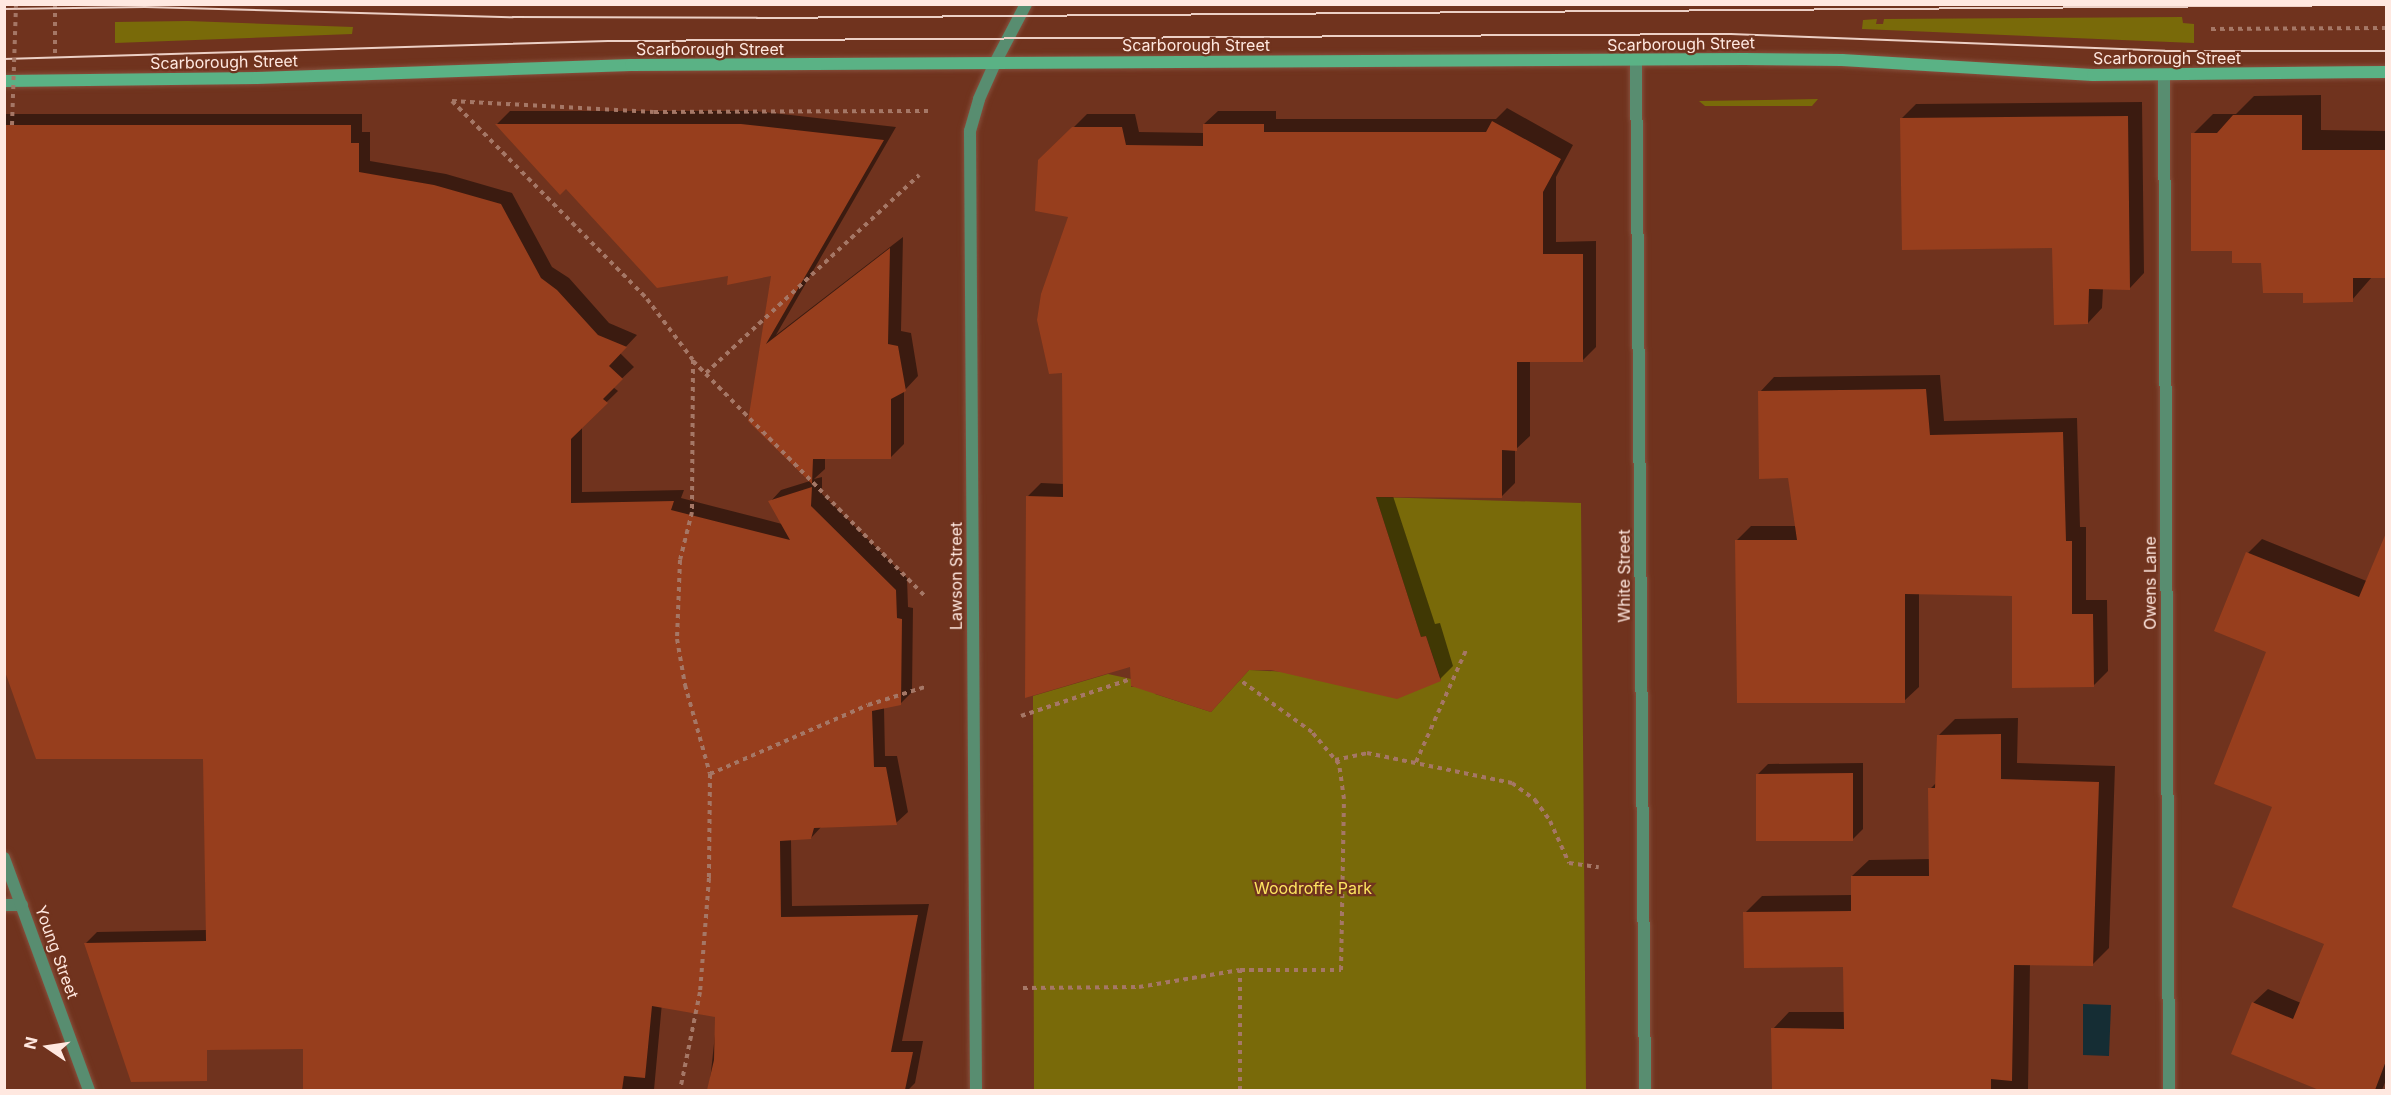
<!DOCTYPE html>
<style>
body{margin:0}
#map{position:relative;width:2391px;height:1095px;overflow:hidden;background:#70331e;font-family:Inter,sans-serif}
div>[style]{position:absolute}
.green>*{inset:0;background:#796a09}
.water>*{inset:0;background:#152d34}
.shadow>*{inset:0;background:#0007}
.building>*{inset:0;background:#973e1d}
.path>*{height:4px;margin-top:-2px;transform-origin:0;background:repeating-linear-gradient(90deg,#a57766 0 4.5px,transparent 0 9px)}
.roads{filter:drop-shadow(0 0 2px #87503d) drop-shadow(0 0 2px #87503d)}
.service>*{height:12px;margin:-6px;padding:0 6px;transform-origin:6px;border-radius:6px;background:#588d70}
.minor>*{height:12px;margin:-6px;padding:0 6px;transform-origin:6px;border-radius:6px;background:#588d70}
.tertiary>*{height:12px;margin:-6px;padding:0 6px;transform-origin:6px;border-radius:6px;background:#588d70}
.secondary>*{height:12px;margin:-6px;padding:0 6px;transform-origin:6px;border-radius:6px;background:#5ab285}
.tram>*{height:1.5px;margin:-0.75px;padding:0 0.75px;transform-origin:0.75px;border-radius:0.75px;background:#ecd0c6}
.path-bridge>*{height:4px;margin-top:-2px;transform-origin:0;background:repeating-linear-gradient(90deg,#a57766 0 4.5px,transparent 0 9px)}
span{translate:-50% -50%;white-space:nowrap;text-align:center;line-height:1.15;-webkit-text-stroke:4.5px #70331e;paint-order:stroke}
.street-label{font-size:16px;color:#ffe8e0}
.park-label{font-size:16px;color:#fde560}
.frame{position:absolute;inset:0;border:6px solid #ffe8e0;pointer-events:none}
.north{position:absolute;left:18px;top:1017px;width:60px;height:60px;-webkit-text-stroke:4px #70331e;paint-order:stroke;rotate:283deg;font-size:16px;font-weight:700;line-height:24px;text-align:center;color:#ffe8e0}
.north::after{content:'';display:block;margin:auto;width:21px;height:27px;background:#ffe8e0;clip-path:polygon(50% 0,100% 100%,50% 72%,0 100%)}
</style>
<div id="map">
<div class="green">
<div style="clip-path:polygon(2182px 17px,2183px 23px,2194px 24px,2194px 43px,1862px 29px,1863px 20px,1877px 19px,1876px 24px,1883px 24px,1884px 19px)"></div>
<div style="clip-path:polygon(188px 21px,353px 27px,352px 34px,115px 43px,115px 22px)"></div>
<div style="clip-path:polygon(1818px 99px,1812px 106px,1705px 106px,1699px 101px)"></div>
<div style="clip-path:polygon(1376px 497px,1581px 503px,1586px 1090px,1034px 1090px,1033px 696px,1108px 674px,1131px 679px,1131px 687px,1154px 686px,1155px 694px,1211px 712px,1249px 670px,1441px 680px,1426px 636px,1421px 637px)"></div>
</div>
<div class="water">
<div style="clip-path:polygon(2083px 1004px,2111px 1005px,2109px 1056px,2083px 1055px)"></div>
</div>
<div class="shadow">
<div style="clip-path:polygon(2321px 95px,2321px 130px,2386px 131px,2386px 277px,2372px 277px,2352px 300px,2305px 291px,2263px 261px,2234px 249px,2193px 134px,2213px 114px,2236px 114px,2254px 96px)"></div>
<div style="clip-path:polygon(2142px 102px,2144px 273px,2130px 288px,2103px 288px,2102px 308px,2088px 323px,2054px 246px,1902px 118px,1916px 104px)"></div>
<div style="clip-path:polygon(1507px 108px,1573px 145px,1556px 177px,1556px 242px,1596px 241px,1596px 347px,1582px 361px,1530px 361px,1530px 436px,1515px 450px,1515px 483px,1502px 496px,1393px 496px,1435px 624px,1440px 623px,1453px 666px,1440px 679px,1272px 668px,1132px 665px,1027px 497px,1041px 483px,1064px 484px,1070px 216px,1040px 161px,1087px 114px,1135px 114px,1139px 132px,1204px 133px,1204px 124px,1218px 111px,1276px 111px,1276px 119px,1496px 119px)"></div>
<div style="clip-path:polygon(510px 111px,755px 111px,896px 127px,776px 335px,903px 237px,901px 331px,911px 333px,918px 376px,904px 391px,904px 444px,891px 457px,825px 458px,825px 469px,814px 479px,822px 477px,822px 494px,907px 578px,908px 607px,913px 608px,912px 692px,900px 704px,884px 707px,885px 756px,897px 756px,908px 812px,896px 823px,822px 826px,811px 838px,791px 839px,792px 906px,929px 904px,902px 1041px,923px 1041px,915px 1083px,908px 1090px,709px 1090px,717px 1016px,662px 1003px,654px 1090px,305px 1090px,305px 1048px,85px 944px,97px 932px,207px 930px,204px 758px,4px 667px,4px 114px,362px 114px,362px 132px,370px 132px,370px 161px,446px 174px,512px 193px,552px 267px,569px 278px,609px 323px,637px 335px,620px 353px,634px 367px,613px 387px,618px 391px,582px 426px,582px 492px,684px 490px,681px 498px,782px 524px,770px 502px,781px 490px,810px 481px,749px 420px,772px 274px,729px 275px,566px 187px,560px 193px,497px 124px)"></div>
<div style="clip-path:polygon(1940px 375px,1944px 421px,2077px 418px,2080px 527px,2086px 527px,2086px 600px,2107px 600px,2108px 671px,2094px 685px,2013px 595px,1919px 593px,1919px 687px,1904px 701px,1736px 541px,1751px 526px,1796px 526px,1790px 477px,1760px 392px,1774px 377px)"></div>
<div style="clip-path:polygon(2262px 539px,2369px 582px,2380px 570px,2386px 572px,2386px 1080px,2382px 1090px,2323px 1090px,2233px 1054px,2253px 1003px,2268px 989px,2301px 1003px,2326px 943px,2274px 806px,2268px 651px,2248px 553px)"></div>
<div style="clip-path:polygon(2018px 718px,2017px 763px,2115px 766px,2109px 948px,2092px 965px,2030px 964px,2028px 1090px,1773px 1090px,1773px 1029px,1789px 1012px,1845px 1012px,1844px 966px,1745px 913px,1762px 896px,1852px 895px,1852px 876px,1869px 860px,1931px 859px,1930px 789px,1937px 782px,1938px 736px,1955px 719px)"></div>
<div style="clip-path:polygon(1863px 763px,1863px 829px,1853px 839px,1758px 774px,1768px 764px)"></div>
</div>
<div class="building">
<div style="clip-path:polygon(2233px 115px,2302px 115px,2302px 150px,2386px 150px,2386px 278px,2353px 278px,2353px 302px,2303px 303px,2303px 293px,2263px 293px,2261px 263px,2232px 263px,2232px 251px,2191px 251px,2191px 133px,2217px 133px)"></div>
<div style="clip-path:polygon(2128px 116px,2130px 290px,2089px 289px,2088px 324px,2054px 325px,2052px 248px,1902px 250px,1900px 118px)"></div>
<div style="clip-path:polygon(1492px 121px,1561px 159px,1543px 192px,1543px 254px,1583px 254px,1583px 362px,1517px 362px,1517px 451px,1502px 450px,1502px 498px,1376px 497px,1421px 637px,1426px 636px,1441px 681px,1397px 699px,1271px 670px,1249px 670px,1211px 712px,1131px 686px,1130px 667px,1025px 698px,1026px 496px,1063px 497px,1062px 373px,1049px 374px,1037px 320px,1041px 294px,1068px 217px,1035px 211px,1038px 160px,1072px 127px,1122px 127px,1126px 145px,1203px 146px,1203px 124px,1264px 124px,1264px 132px,1486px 132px)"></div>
<div style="clip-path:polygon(495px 124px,741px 124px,884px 140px,766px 344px,890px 248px,888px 344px,898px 346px,906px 391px,891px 399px,891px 459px,813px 459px,812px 484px,748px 421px,771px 276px,727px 285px,728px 276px,657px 288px,566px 189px,560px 195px)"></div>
<div style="clip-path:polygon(4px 125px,351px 125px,351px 143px,359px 143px,359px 172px,434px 185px,501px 204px,541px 278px,557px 290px,598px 335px,627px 347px,609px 366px,623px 379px,603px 399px,608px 403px,571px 439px,571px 503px,674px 501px,671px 510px,790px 540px,768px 501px,812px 487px,811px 506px,896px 590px,897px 618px,902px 619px,901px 705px,872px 711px,874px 767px,886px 767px,897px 825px,814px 828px,811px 839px,780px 841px,781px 917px,918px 915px,891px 1052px,913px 1052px,905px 1090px,707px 1090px,714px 1060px,715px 1017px,652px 1006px,645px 1078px,624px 1076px,622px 1090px,303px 1090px,303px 1049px,207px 1050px,207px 1081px,131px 1082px,84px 943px,206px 941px,203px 759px,36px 759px,4px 669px)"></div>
<div style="clip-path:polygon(1926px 389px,1930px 435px,2063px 432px,2066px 541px,2072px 541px,2072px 614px,2093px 614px,2094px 687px,2012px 688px,2012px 596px,1905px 594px,1905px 703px,1737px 703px,1735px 540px,1797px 540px,1788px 478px,1759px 479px,1758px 391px)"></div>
<div style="clip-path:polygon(2386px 533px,2386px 1061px,2375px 1090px,2319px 1090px,2231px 1054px,2252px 1002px,2293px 1019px,2324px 944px,2232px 907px,2272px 807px,2214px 784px,2266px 652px,2214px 631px,2246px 552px,2359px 597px)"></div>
<div style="clip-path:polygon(2001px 734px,2001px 779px,2099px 782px,2093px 966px,2014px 965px,2012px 1081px,1991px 1079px,1991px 1090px,1772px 1090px,1771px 1028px,1844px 1029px,1843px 967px,1744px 968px,1743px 912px,1851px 911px,1851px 876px,1929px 876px,1928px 788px,1935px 788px,1937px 735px)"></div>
<div style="clip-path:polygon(1853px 773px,1853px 841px,1756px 841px,1756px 774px)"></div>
</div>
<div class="path">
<div style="left:55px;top:4px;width:50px;rotate:90deg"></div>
<div style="left:2211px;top:29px;width:175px;rotate:-0.3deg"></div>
<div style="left:452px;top:101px;width:278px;rotate:45.4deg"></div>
<div style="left:647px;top:299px;width:76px;rotate:53deg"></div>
<div style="left:693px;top:360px;width:152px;rotate:90.4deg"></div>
<div style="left:692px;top:512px;width:49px;rotate:104deg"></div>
<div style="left:680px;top:560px;width:79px;rotate:92.2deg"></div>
<div style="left:677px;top:639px;width:47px;rotate:80.1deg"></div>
<div style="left:685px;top:685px;width:92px;rotate:74.3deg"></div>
<div style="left:710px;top:774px;width:104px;rotate:90.6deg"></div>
<div style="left:709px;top:878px;width:114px;rotate:94.5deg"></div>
<div style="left:700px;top:992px;width:100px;rotate:101.5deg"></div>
<div style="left:452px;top:101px;width:202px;rotate:3.1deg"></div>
<div style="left:654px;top:112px;width:274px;rotate:-0.2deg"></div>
<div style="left:693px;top:361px;width:330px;rotate:45.4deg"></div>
<div style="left:706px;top:373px;width:291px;rotate:-42.9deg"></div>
<div style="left:1021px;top:716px;width:116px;rotate:-18.6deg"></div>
<div style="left:1335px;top:760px;width:33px;rotate:-12deg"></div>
<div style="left:1367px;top:753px;width:148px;rotate:11.7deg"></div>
<div style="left:1512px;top:783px;width:29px;rotate:36deg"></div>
<div style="left:1535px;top:800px;width:26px;rotate:54deg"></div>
<div style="left:1550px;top:821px;width:46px;rotate:65.7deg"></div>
<div style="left:1569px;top:863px;width:30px;rotate:8deg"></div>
<div style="left:1416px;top:762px;width:123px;rotate:-65.9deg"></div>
<div style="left:710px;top:774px;width:172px;rotate:-23.6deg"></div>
<div style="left:868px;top:705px;width:60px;rotate:-17.5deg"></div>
<div style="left:1023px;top:988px;width:116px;rotate:-0.5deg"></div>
<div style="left:1139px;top:987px;width:102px;rotate:-9.6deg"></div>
<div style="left:1240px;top:970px;width:101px"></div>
<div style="left:1341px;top:970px;width:171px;rotate:-89deg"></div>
<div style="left:1344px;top:799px;width:35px;rotate:-98deg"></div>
<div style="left:1339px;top:764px;width:42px;rotate:-130.2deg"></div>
<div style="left:1312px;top:732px;width:89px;rotate:-144.2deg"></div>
<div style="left:1240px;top:1090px;width:120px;rotate:-90deg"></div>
</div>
<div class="roads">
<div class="service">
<div style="left:4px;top:905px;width:18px"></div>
</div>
<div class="minor">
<div style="left:1636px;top:61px;width:1029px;rotate:89.5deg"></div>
<div style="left:2164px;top:76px;width:1014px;rotate:89.72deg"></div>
<div style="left:4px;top:858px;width:247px;rotate:69.9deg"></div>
<div style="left:976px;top:1090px;width:959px;rotate:-90.36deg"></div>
<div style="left:970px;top:131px;width:33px;rotate:-74deg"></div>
<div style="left:979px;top:99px;width:37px;rotate:-66deg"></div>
</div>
<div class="tertiary">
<div style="left:994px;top:65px;width:69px;rotate:-62.3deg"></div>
</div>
<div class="secondary">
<div style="left:4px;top:81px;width:253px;rotate:-0.7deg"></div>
<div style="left:257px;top:78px;width:374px;rotate:-2deg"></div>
<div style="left:631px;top:65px;width:1113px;rotate:-0.31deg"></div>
<div style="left:1744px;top:59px;width:98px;rotate:0.6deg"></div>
<div style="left:1842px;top:60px;width:251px;rotate:3.4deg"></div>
<div style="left:2093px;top:75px;width:293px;rotate:-0.6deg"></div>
</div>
</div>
<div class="tram">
<div style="left:4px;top:9px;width:141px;rotate:-0.8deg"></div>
<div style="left:145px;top:7px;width:368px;rotate:1.6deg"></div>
<div style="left:513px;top:17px;width:244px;rotate:0.2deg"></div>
<div style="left:757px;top:18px;width:1629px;rotate:-0.46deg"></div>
<div style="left:4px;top:59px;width:604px;rotate:-1.71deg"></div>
<div style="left:608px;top:41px;width:1123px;rotate:-0.36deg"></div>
<div style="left:1731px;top:34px;width:434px;rotate:2.2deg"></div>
<div style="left:2165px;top:51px;width:221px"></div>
</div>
<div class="path-bridge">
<div style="left:12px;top:125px;width:121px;rotate:-88.1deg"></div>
</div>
<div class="street-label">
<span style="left:1681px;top:44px;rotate:-1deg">Scarborough Street</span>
<span style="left:1196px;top:45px">Scarborough Street</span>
<span style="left:710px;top:49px">Scarborough Street</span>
<span style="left:2167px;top:58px">Scarborough Street</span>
<span style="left:224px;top:62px;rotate:-1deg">Scarborough Street</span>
<span style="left:956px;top:576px;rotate:-90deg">Lawson Street</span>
<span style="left:1624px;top:576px;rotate:-90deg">White Street</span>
<span style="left:2150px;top:583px;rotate:-90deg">Owens Lane</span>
<span style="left:57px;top:952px;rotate:70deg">Young Street</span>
</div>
<div class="park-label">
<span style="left:1313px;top:888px">Woodroffe Park</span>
</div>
<div class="frame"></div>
<div class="north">N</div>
</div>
